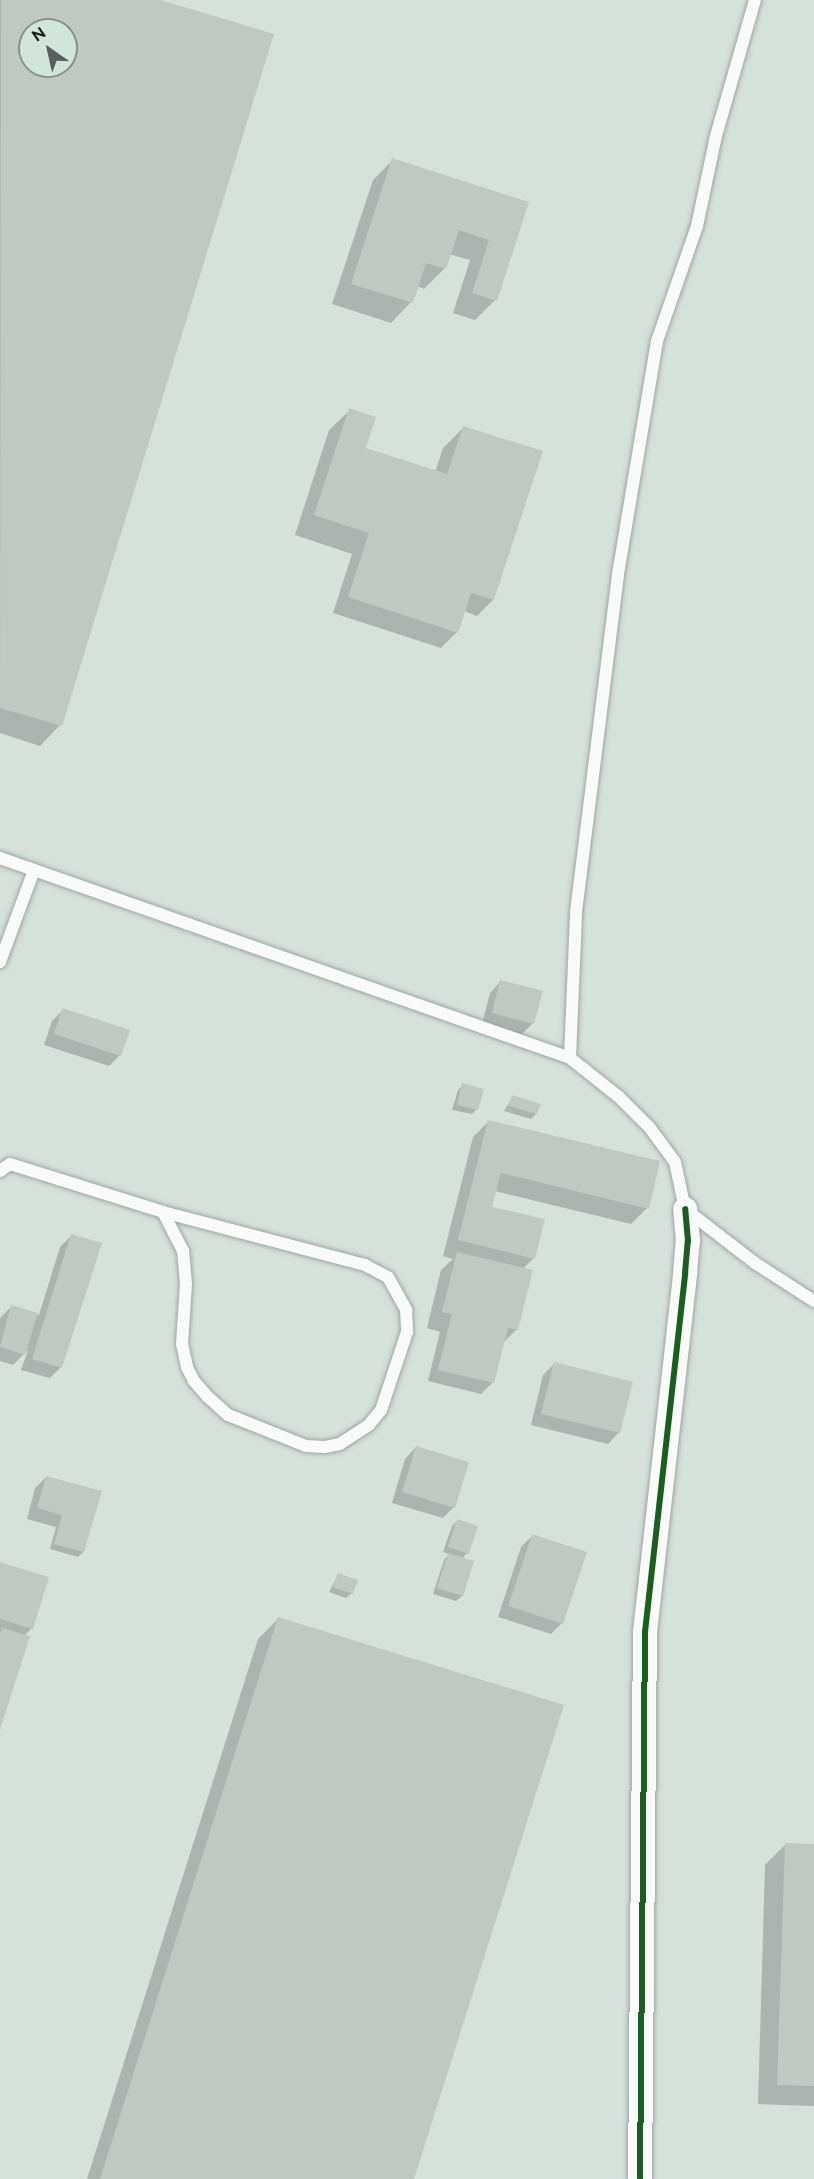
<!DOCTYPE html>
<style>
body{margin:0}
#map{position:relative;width:814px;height:2179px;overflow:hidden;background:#d6e1dc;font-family:Raleway,sans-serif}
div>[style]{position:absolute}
.shadow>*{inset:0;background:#0003}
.building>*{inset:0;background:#c0c8c4}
.roads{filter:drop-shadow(0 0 2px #a0a7a4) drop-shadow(0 0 2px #a0a7a4)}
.service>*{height:12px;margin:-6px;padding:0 6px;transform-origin:6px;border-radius:6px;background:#f9fafa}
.minor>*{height:24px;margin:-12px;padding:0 12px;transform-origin:12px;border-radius:12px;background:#f9fafa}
.cycleway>*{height:6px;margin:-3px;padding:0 3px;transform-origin:3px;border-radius:3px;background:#1b5e20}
span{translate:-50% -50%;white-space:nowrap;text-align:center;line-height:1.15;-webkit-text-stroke:4.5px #d2e5dd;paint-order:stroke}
.north{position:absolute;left:18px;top:18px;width:60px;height:60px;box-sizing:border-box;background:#d2e5dd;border:2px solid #86948e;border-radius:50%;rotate:326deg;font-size:16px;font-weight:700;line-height:24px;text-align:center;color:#141b18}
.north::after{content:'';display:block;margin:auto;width:21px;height:27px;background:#58605d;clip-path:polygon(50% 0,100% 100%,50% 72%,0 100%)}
</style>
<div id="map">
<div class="shadow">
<div style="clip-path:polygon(evenodd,0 0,155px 0,60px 725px,40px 746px,0 733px,0 0,30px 30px,66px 30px,66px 66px,30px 66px,30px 30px)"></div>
<div style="clip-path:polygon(393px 160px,527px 203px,495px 300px,475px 320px,453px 313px,470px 260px,449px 254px,444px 269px,424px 289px,417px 286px,411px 302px,391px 323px,332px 304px,373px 180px)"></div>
<div style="clip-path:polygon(350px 410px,364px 449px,435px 472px,443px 448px,463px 428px,493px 600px,477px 616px,464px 611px,457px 632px,441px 648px,333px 613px,352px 554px,295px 535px,329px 430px)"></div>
<div style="clip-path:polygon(501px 981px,533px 1023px,522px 1034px,482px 1024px,490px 993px)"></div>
<div style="clip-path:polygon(63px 1010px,120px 1055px,109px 1066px,44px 1045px,52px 1021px)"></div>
<div style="clip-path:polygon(463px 1085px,477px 1109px,472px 1114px,452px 1110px,458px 1090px)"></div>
<div style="clip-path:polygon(513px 1097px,536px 1114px,531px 1119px,504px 1111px)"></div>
<div style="clip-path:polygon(489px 1121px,647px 1208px,631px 1224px,495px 1191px,491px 1208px,534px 1258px,523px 1269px,531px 1271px,516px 1330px,502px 1344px,492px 1383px,481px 1394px,428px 1381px,440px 1332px,427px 1328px,441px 1270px,453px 1259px,443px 1256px,473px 1137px)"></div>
<div style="clip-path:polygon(71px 1236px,61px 1367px,50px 1378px,21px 1370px,28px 1350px,13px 1365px,0 1361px,0 1318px,11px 1307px,39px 1315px,60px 1247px)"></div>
<div style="clip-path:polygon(554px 1364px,619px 1432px,608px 1444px,531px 1425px,543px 1375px)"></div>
<div style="clip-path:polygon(416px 1447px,454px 1507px,443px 1518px,392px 1503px,405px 1459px)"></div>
<div style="clip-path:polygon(46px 1477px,83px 1552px,78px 1557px,50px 1549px,56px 1527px,27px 1519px,35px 1488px)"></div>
<div style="clip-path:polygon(457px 1521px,467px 1553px,462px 1559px,462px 1596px,456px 1601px,433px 1594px,444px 1560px,449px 1554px,443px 1552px,452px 1526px)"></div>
<div style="clip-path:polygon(532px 1536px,562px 1623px,551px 1634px,498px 1617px,521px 1547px)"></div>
<div style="clip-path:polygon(0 1564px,32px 1628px,24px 1636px,0 1726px)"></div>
<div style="clip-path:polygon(338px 1575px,352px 1593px,346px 1598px,329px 1592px)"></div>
<div style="clip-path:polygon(278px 1619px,412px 2179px,87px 2179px,258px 1639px)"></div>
<div style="clip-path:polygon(785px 1845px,814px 1845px,814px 2106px,758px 2104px,765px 1865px)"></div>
</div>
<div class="building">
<div style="clip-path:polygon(evenodd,1px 0,161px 0,274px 34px,62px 726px,0 708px,1px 0,30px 30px,66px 30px,66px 66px,30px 66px,30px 30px)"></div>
<div style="clip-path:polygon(392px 158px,529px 202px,497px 301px,472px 293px,489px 240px,459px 230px,446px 269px,426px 263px,413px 303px,351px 284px)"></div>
<div style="clip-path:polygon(349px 408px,376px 417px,366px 448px,447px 474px,463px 426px,543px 451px,494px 600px,471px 593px,458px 633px,348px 597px,369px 533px,314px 515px)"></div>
<div style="clip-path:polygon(500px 980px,543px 991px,534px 1024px,492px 1013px)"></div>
<div style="clip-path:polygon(62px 1008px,130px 1030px,121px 1056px,54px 1034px)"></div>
<div style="clip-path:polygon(462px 1083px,484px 1089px,478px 1110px,457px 1105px)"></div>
<div style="clip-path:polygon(512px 1095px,541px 1104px,537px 1114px,509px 1106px)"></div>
<div style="clip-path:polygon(488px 1120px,660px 1161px,649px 1209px,501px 1173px,492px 1207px,545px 1219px,535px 1259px,458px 1240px)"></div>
<div style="clip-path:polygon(71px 1234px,102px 1243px,62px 1368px,32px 1359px)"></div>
<div style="clip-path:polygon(457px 1252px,533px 1270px,518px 1330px,508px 1328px,494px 1383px,438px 1370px,452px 1314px,442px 1312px)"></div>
<div style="clip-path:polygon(11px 1305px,38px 1313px,25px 1355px,0 1347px)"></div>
<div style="clip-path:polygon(554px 1362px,633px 1382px,620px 1433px,541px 1414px)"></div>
<div style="clip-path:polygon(416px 1446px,469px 1462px,455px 1508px,402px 1492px)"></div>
<div style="clip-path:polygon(46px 1476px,102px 1491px,84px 1552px,54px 1544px,62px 1515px,37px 1508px)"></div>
<div style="clip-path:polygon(457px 1519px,478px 1526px,469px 1554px,448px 1547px)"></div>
<div style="clip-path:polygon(532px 1534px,587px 1552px,563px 1624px,508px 1606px)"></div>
<div style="clip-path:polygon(448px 1553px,474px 1561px,463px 1596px,437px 1588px)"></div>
<div style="clip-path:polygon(0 1562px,49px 1577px,33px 1629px,0 1619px)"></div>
<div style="clip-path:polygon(338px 1573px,358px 1580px,353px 1594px,333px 1587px)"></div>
<div style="clip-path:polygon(278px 1617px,564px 1705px,414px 2179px,100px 2179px)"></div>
<div style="clip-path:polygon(2px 1628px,30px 1636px,0 1730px,0 1633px)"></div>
<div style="clip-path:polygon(785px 1843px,814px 1844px,814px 2086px,777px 2085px)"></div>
</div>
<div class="roads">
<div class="service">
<div style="left:0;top:858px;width:604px;rotate:19.33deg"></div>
<div style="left:570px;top:1058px;width:63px;rotate:38.5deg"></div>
<div style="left:619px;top:1097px;width:44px;rotate:45deg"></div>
<div style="left:650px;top:1128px;width:42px;rotate:53.7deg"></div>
<div style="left:675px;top:1162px;width:48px;rotate:78deg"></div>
<div style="left:685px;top:1209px;width:88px;rotate:37.6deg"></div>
<div style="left:755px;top:1263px;width:70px;rotate:32.8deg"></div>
<div style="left:0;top:962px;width:98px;rotate:-69.7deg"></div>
<div style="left:570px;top:1058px;width:146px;rotate:-87.6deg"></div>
<div style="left:576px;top:912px;width:341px;rotate:-82.9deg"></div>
<div style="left:618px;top:574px;width:236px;rotate:-80.5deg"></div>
<div style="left:657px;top:341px;width:122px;rotate:-70.8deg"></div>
<div style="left:697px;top:226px;width:92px;rotate:-78.1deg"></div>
<div style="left:716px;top:136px;width:141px;rotate:-74deg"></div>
<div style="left:0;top:1171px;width:12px;rotate:-35deg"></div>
<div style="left:10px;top:1164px;width:160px;rotate:17.4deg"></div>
<div style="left:163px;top:1212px;width:209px;rotate:14.7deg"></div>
<div style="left:365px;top:1265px;width:26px;rotate:28deg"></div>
<div style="left:388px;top:1277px;width:38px;rotate:61deg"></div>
<div style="left:406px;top:1310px;width:22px;rotate:87deg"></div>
<div style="left:407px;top:1332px;width:82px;rotate:108.4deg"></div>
<div style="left:381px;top:1410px;width:19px;rotate:129deg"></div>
<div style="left:369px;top:1425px;width:35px;rotate:147deg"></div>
<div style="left:340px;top:1444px;width:16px;rotate:169deg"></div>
<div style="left:324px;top:1447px;width:18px;rotate:-177deg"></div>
<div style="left:306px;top:1446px;width:84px;rotate:-158.3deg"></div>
<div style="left:228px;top:1415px;width:28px;rotate:-138deg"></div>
<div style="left:207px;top:1396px;width:20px;rotate:-131deg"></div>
<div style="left:194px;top:1381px;width:16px;rotate:-117deg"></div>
<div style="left:187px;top:1367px;width:24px;rotate:-102deg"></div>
<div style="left:182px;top:1344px;width:60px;rotate:-86.2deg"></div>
<div style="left:186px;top:1284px;width:33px;rotate:-95deg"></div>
<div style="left:183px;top:1251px;width:44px;rotate:-117.1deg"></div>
</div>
<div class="minor">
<div style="left:640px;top:2179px;width:547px;rotate:-89.48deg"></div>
<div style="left:645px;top:1632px;width:361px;rotate:-83.6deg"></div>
<div style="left:685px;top:1273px;width:32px;rotate:-85deg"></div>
<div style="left:688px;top:1241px;width:32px;rotate:-95deg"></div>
</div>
</div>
<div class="cycleway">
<div style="left:640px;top:2179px;width:547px;rotate:-89.48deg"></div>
<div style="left:645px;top:1632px;width:361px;rotate:-83.6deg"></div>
<div style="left:685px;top:1273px;width:32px;rotate:-85deg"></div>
<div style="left:688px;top:1241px;width:32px;rotate:-95deg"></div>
</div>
<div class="north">N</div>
</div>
